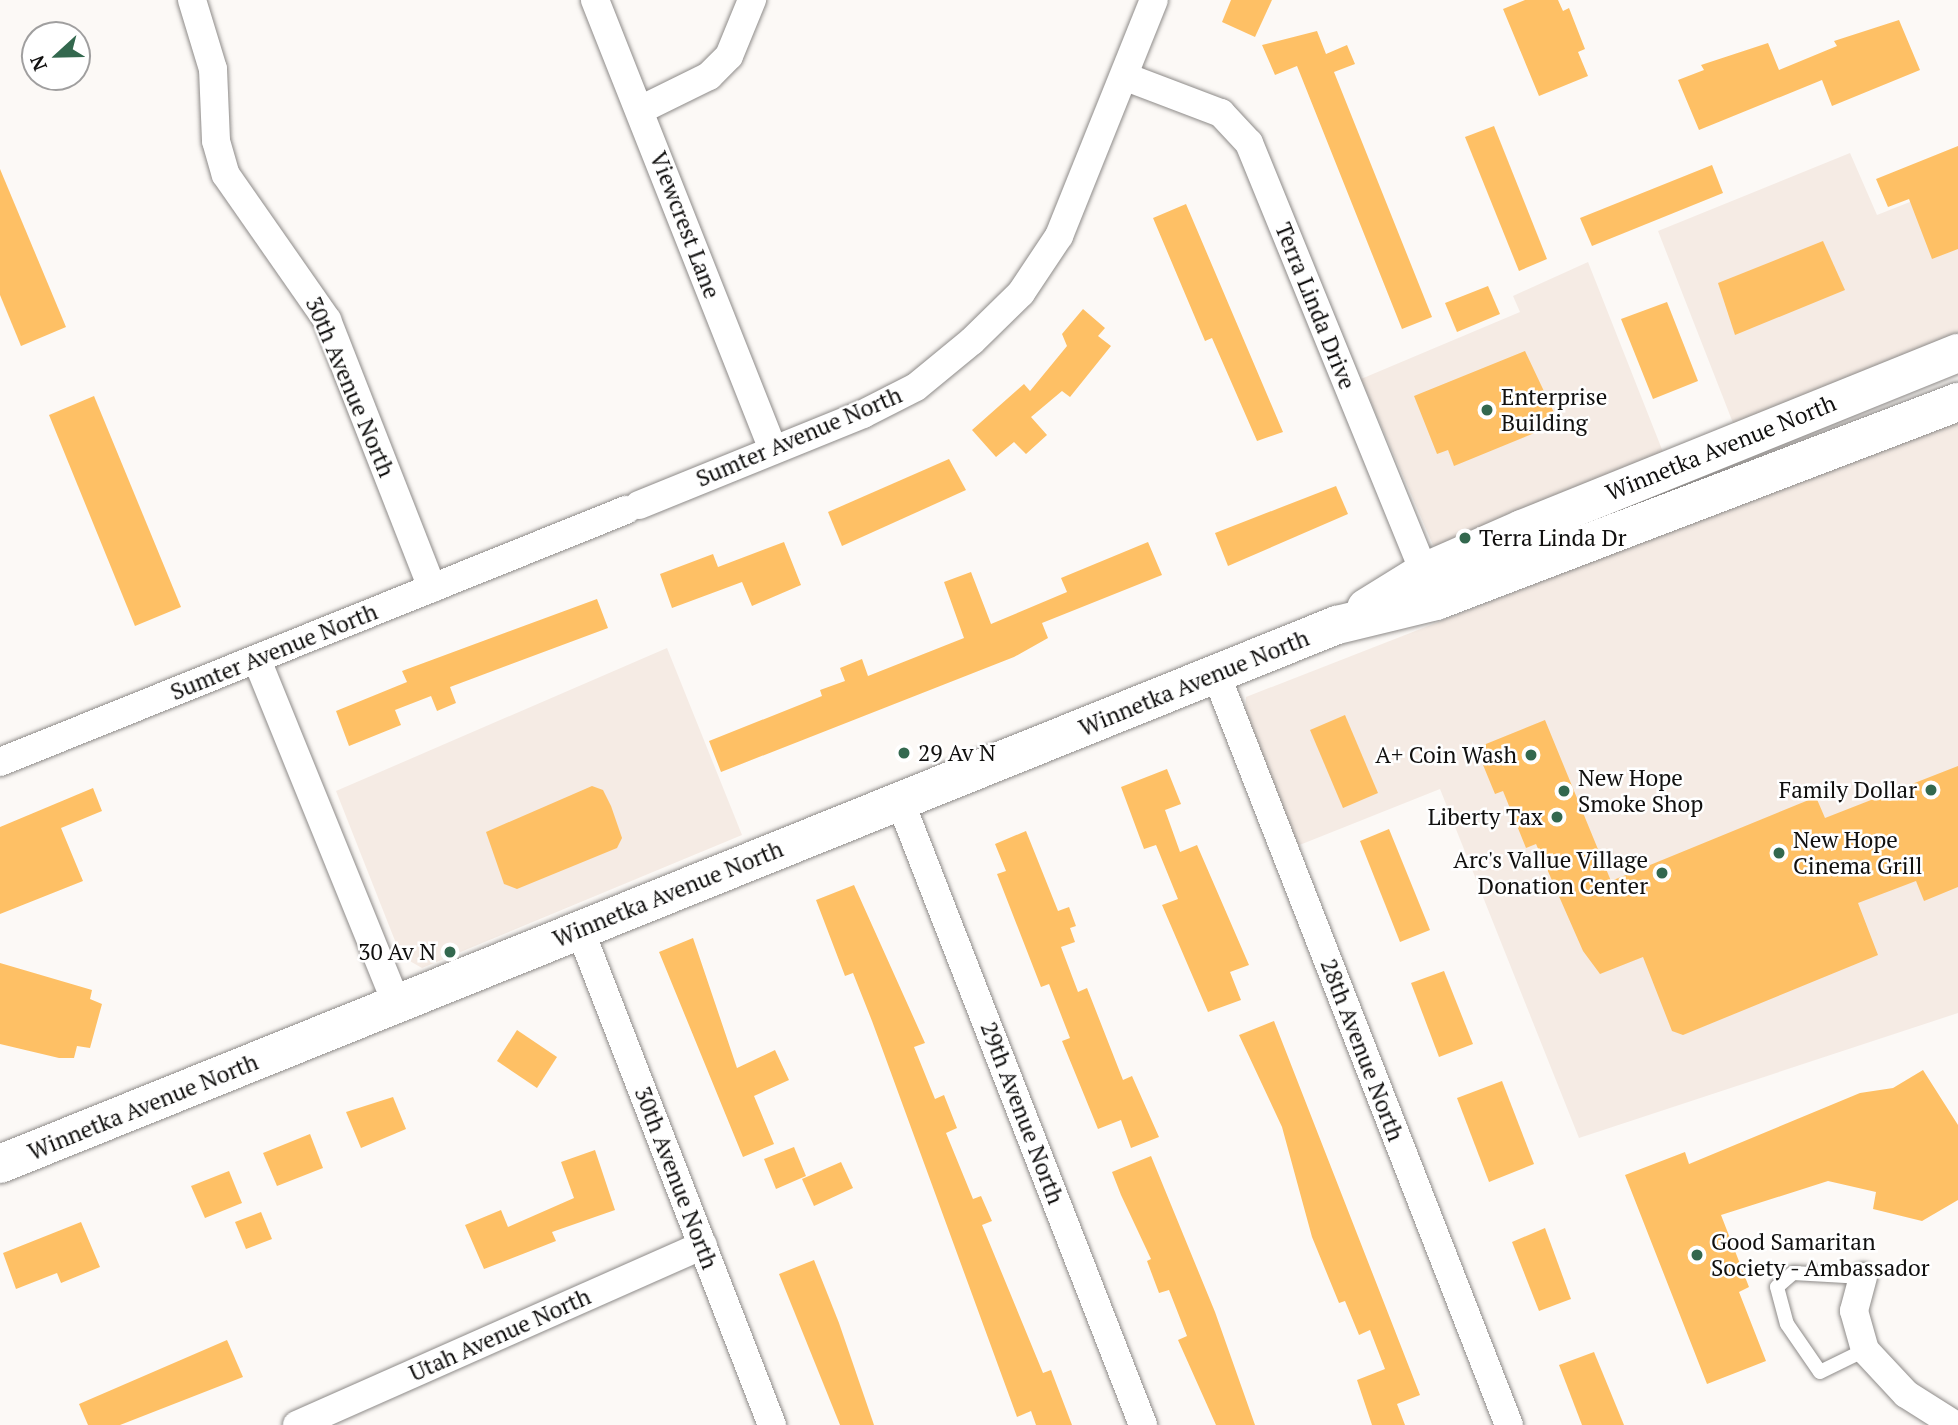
<!DOCTYPE html>
<style>
body{margin:0}
#map{position:relative;width:1958px;height:1425px;overflow:hidden;background:#fcf9f6;font-family:"PT Serif",serif}
div>[style]{position:absolute}
.built>*{inset:0;background:#f5ebe4}
.building>*{inset:0;background:#fec065}
.roads{filter:drop-shadow(0 0 2px #8e8b89) drop-shadow(0 0 2px #8e8b89)}
.lane>*{height:14px;margin:-7px;padding:0 7px;transform-origin:7px;border-radius:7px;background:#fff}
.street>*{height:28px;margin:-14px;padding:0 14px;transform-origin:14px;border-radius:14px;background:#fff}
.secondary>*{height:38px;margin:-19px;padding:0 19px;transform-origin:19px;border-radius:19px;background:#fff}
.dots>*{width:19px;height:19px;translate:-50% -50%;box-sizing:border-box;border:4px solid #fff;border-radius:50%}
span{translate:-50% -50%;white-space:nowrap;text-align:center;line-height:1.15;-webkit-text-stroke:5px #fff;paint-order:stroke}
.street-label{font-size:23px;color:#11100f}
.poi-label{font-size:23px;color:#11100f}
.left{translate:0 -50%;text-align:left}
.right{translate:-100% -50%;text-align:right}
.north{position:absolute;left:21px;top:21px;width:70px;height:70px;box-sizing:border-box;background:#fff;border:2px solid #a09f9f;border-radius:50%;rotate:248deg;font-size:19px;font-weight:700;line-height:28px;text-align:center;color:#11100f}
.north::after{content:'';display:block;margin:auto;width:24px;height:32px;background:#33684e;clip-path:polygon(50% 0,100% 100%,50% 72%,0 100%)}
</style>
<div id="map">
<div class="built">
<div style="clip-path:polygon(1850px 153px,1877px 215px,1958px 183px,1958px 337px,1735px 428px,1658px 231px)"></div>
<div style="clip-path:polygon(1588px 262px,1663px 452px,1442px 549px,1433px 545px,1361px 379px,1520px 312px,1513px 296px)"></div>
<div style="clip-path:polygon(1958px 419px,1958px 1013px,1579px 1138px,1440px 789px,1297px 846px,1245px 709px,1246px 697px)"></div>
<div style="clip-path:polygon(667px 648px,742px 835px,422px 968px,401px 956px,336px 791px)"></div>
</div>
<div class="building">
<div style="clip-path:polygon(1231px 0,1272px 0,1255px 37px,1222px 22px)"></div>
<div style="clip-path:polygon(1525px 0,1558px 0,1563px 11px,1569px 8px,1585px 49px,1578px 52px,1588px 76px,1539px 96px,1503px 9px)"></div>
<div style="clip-path:polygon(1899px 20px,1920px 70px,1832px 106px,1822px 80px,1699px 130px,1678px 80px,1704px 70px,1701px 65px,1768px 43px,1779px 70px,1837px 46px,1834px 41px)"></div>
<div style="clip-path:polygon(1317px 31px,1326px 54px,1347px 45px,1355px 64px,1334px 72px,1432px 317px,1402px 329px,1297px 66px,1275px 75px,1262px 45px)"></div>
<div style="clip-path:polygon(1494px 126px,1547px 259px,1519px 271px,1465px 137px)"></div>
<div style="clip-path:polygon(1958px 146px,1958px 249px,1932px 259px,1909px 199px,1888px 207px,1876px 179px)"></div>
<div style="clip-path:polygon(1712px 165px,1723px 193px,1592px 246px,1580px 218px)"></div>
<div style="clip-path:polygon(0 169px,66px 327px,21px 346px,0 295px)"></div>
<div style="clip-path:polygon(1186px 204px,1283px 432px,1257px 441px,1212px 338px,1205px 341px,1153px 218px)"></div>
<div style="clip-path:polygon(1823px 241px,1845px 290px,1735px 335px,1718px 283px)"></div>
<div style="clip-path:polygon(1488px 286px,1500px 314px,1457px 332px,1445px 303px)"></div>
<div style="clip-path:polygon(1667px 302px,1698px 381px,1653px 399px,1621px 319px)"></div>
<div style="clip-path:polygon(1083px 309px,1105px 328px,1098px 336px,1111px 346px,1070px 397px,1062px 391px,1031px 417px,1047px 435px,1026px 454px,1014px 442px,996px 457px,972px 430px,1024px 384px,1030px 391px,1067px 346px,1062px 334px)"></div>
<div style="clip-path:polygon(1525px 351px,1559px 423px,1454px 466px,1448px 450px,1437px 454px,1414px 396px)"></div>
<div style="clip-path:polygon(94px 396px,181px 607px,135px 626px,49px 415px)"></div>
<div style="clip-path:polygon(949px 459px,966px 490px,842px 546px,828px 512px)"></div>
<div style="clip-path:polygon(1336px 486px,1348px 514px,1228px 566px,1215px 533px)"></div>
<div style="clip-path:polygon(784px 542px,801px 585px,752px 606px,742px 582px,672px 608px,660px 574px,713px 554px,718px 567px)"></div>
<div style="clip-path:polygon(1148px 542px,1162px 575px,1042px 623px,1048px 638px,1014px 657px,721px 772px,709px 741px,822px 696px,820px 690px,845px 681px,840px 668px,862px 659px,868px 676px,964px 638px,944px 582px,971px 572px,991px 624px,1067px 592px,1061px 578px)"></div>
<div style="clip-path:polygon(597px 599px,608px 628px,450px 687px,456px 703px,437px 711px,431px 696px,395px 710px,401px 725px,349px 746px,336px 711px,407px 682px,402px 671px)"></div>
<div style="clip-path:polygon(1345px 715px,1378px 793px,1343px 808px,1310px 730px)"></div>
<div style="clip-path:polygon(1545px 720px,1611px 881px,1816px 797px,1825px 818px,1958px 766px,1958px 887px,1924px 901px,1916px 881px,1858px 903px,1878px 955px,1683px 1035px,1672px 1031px,1643px 957px,1600px 974px,1583px 951px,1536px 844px,1526px 848px,1503px 791px,1495px 794px,1476px 748px)"></div>
<div style="clip-path:polygon(1167px 769px,1181px 804px,1165px 810px,1180px 852px,1197px 845px,1249px 965px,1230px 972px,1241px 1000px,1208px 1012px,1162px 905px,1178px 899px,1156px 845px,1144px 849px,1121px 787px)"></div>
<div style="clip-path:polygon(592px 786px,603px 790px,611px 806px,622px 838px,617px 848px,517px 889px,504px 884px,486px 832px)"></div>
<div style="clip-path:polygon(93px 788px,102px 811px,61px 828px,83px 881px,0 914px,0 827px)"></div>
<div style="clip-path:polygon(1389px 829px,1430px 930px,1400px 942px,1360px 841px)"></div>
<div style="clip-path:polygon(1026px 831px,1058px 911px,1069px 907px,1076px 926px,1070px 928px,1075px 942px,1061px 947px,1078px 992px,1087px 988px,1123px 1080px,1132px 1076px,1159px 1137px,1131px 1148px,1121px 1120px,1098px 1129px,1062px 1041px,1070px 1038px,1049px 984px,1041px 987px,997px 874px,1006px 871px,995px 844px)"></div>
<div style="clip-path:polygon(854px 885px,925px 1043px,914px 1047px,935px 1099px,944px 1095px,957px 1128px,946px 1133px,973px 1199px,981px 1196px,992px 1221px,982px 1225px,1043px 1373px,1051px 1370px,1072px 1425px,1036px 1425px,1031px 1411px,1017px 1417px,872px 1021px,853px 973px,845px 976px,816px 900px)"></div>
<div style="clip-path:polygon(693px 938px,737px 1068px,775px 1050px,789px 1080px,754px 1096px,774px 1144px,743px 1157px,659px 952px)"></div>
<div style="clip-path:polygon(0 963px,92px 990px,90px 999px,102px 1004px,90px 1048px,77px 1046px,74px 1058px,59px 1058px,0 1044px)"></div>
<div style="clip-path:polygon(1444px 971px,1473px 1044px,1439px 1057px,1411px 983px)"></div>
<div style="clip-path:polygon(1274px 1021px,1420px 1395px,1397px 1404px,1405px 1425px,1372px 1425px,1357px 1380px,1385px 1369px,1370px 1330px,1359px 1335px,1345px 1301px,1339px 1303px,1312px 1237px,1282px 1127px,1239px 1035px)"></div>
<div style="clip-path:polygon(517px 1030px,557px 1057px,537px 1088px,497px 1061px)"></div>
<div style="clip-path:polygon(1923px 1070px,1958px 1125px,1958px 1200px,1922px 1221px,1873px 1209px,1876px 1192px,1828px 1181px,1721px 1215px,1749px 1287px,1739px 1292px,1766px 1361px,1707px 1384px,1625px 1175px,1685px 1152px,1689px 1164px,1860px 1093px,1893px 1088px)"></div>
<div style="clip-path:polygon(1502px 1081px,1534px 1164px,1489px 1182px,1457px 1098px)"></div>
<div style="clip-path:polygon(393px 1097px,406px 1129px,361px 1148px,346px 1112px)"></div>
<div style="clip-path:polygon(310px 1134px,323px 1168px,277px 1186px,263px 1153px)"></div>
<div style="clip-path:polygon(794px 1147px,806px 1176px,776px 1189px,764px 1159px)"></div>
<div style="clip-path:polygon(595px 1150px,615px 1210px,552px 1232px,556px 1241px,484px 1269px,465px 1225px,501px 1210px,508px 1227px,574px 1198px,561px 1162px)"></div>
<div style="clip-path:polygon(1151px 1156px,1215px 1312px,1255px 1425px,1216px 1425px,1178px 1340px,1187px 1336px,1169px 1290px,1159px 1293px,1147px 1261px,1151px 1259px,1121px 1195px,1112px 1172px)"></div>
<div style="clip-path:polygon(841px 1162px,853px 1188px,814px 1206px,802px 1179px)"></div>
<div style="clip-path:polygon(229px 1171px,242px 1203px,205px 1218px,191px 1186px)"></div>
<div style="clip-path:polygon(261px 1212px,272px 1239px,246px 1249px,235px 1222px)"></div>
<div style="clip-path:polygon(81px 1222px,100px 1267px,61px 1283px,57px 1273px,16px 1289px,3px 1253px)"></div>
<div style="clip-path:polygon(1545px 1228px,1571px 1299px,1539px 1311px,1512px 1242px)"></div>
<div style="clip-path:polygon(814px 1260px,839px 1323px,874px 1425px,840px 1425px,779px 1274px)"></div>
<div style="clip-path:polygon(227px 1340px,243px 1377px,120px 1425px,88px 1425px,79px 1404px)"></div>
<div style="clip-path:polygon(1594px 1352px,1624px 1425px,1582px 1425px,1559px 1365px)"></div>
</div>
<div class="roads">
<div class="lane">
<div style="left:1863px;top:1277px;width:70px;rotate:-176.7deg"></div>
<div style="left:1793px;top:1273px;width:21px;rotate:139deg"></div>
<div style="left:1777px;top:1287px;width:38px;rotate:75deg"></div>
<div style="left:1787px;top:1324px;width:58px;rotate:55.5deg"></div>
<div style="left:1820px;top:1372px;width:50px;rotate:-26.1deg"></div>
</div>
<div class="street">
<div style="left:192px;top:0;width:72px;rotate:73.1deg"></div>
<div style="left:213px;top:69px;width:72px;rotate:87.6deg"></div>
<div style="left:216px;top:141px;width:35px;rotate:74deg"></div>
<div style="left:226px;top:175px;width:177px;rotate:55.1deg"></div>
<div style="left:327px;top:320px;width:288px;rotate:68.6deg"></div>
<div style="left:595px;top:0;width:484px;rotate:68.4deg"></div>
<div style="left:1126px;top:77px;width:102px;rotate:20.8deg"></div>
<div style="left:1221px;top:113px;width:41px;rotate:47deg"></div>
<div style="left:1249px;top:143px;width:479px;rotate:67.8deg"></div>
<div style="left:640px;top:110px;width:77px;rotate:-26.2deg"></div>
<div style="left:709px;top:76px;width:28px;rotate:-45deg"></div>
<div style="left:729px;top:56px;width:61px;rotate:-67.7deg"></div>
<div style="left:639px;top:505px;width:242px;rotate:-22.1deg"></div>
<div style="left:863px;top:414px;width:59px;rotate:-27deg"></div>
<div style="left:916px;top:387px;width:72px;rotate:-39.4deg"></div>
<div style="left:972px;top:341px;width:69px;rotate:-44.4deg"></div>
<div style="left:1021px;top:293px;width:69px;rotate:-56.3deg"></div>
<div style="left:1059px;top:236px;width:254px;rotate:-68.1deg"></div>
<div style="left:257px;top:660px;width:371px;rotate:67.9deg"></div>
<div style="left:1216px;top:674px;width:806px;rotate:68.69deg"></div>
<div style="left:0;top:762px;width:675px;rotate:-21.93deg"></div>
<div style="left:900px;top:801px;width:670px;rotate:68.72deg"></div>
<div style="left:580px;top:930px;width:531px;rotate:68.8deg"></div>
<div style="left:1863px;top:1277px;width:35px;rotate:105deg"></div>
<div style="left:1854px;top:1311px;width:41px;rotate:74.2deg"></div>
<div style="left:1865px;top:1350px;width:60px;rotate:47deg"></div>
<div style="left:1906px;top:1394px;width:58px;rotate:32.3deg"></div>
<div style="left:297px;top:1425px;width:444px;rotate:-23.9deg"></div>
</div>
<div class="secondary">
<div style="left:1366px;top:608px;width:68px;rotate:-31.8deg"></div>
<div style="left:1424px;top:572px;width:107px;rotate:-23.7deg"></div>
<div style="left:1522px;top:529px;width:470px;rotate:-22deg"></div>
<div style="left:0;top:1164px;width:1442px;rotate:-21.96deg"></div>
<div style="left:1337px;top:625px;width:102px;rotate:-13.6deg"></div>
<div style="left:1436px;top:601px;width:559px;rotate:-20.87deg"></div>
</div>
</div>
<div class="dots">
<div style="left:1487px;top:410px;background:#33684e"></div>
<div style="left:1465px;top:538px;background:#33684e"></div>
<div style="left:904px;top:753px;background:#33684e"></div>
<div style="left:1531px;top:755px;background:#33684e"></div>
<div style="left:1931px;top:790px;background:#33684e"></div>
<div style="left:1564px;top:791px;background:#33684e"></div>
<div style="left:1557px;top:817px;background:#33684e"></div>
<div style="left:1779px;top:853px;background:#33684e"></div>
<div style="left:1662px;top:873px;background:#33684e"></div>
<div style="left:450px;top:952px;background:#33684e"></div>
<div style="left:1697px;top:1255px;background:#33684e"></div>
</div>
<div class="street-label">
<span style="left:685px;top:225px;rotate:69deg">Viewcrest Lane</span>
<span style="left:1315px;top:306px;rotate:68deg">Terra Linda Drive</span>
<span style="left:350px;top:387px;rotate:67deg">30th Avenue North</span>
<span style="left:799px;top:437px;rotate:-23deg">Sumter Avenue North</span>
<span style="left:1721px;top:448px;rotate:-22deg">Winnetka Avenue North</span>
<span style="left:274px;top:652px;rotate:-22deg">Sumter Avenue North</span>
<span style="left:1194px;top:683px;rotate:-22deg">Winnetka Avenue North</span>
<span style="left:668px;top:894px;rotate:-22deg">Winnetka Avenue North</span>
<span style="left:1362px;top:1050px;rotate:69deg">28th Avenue North</span>
<span style="left:143px;top:1107px;rotate:-22deg">Winnetka Avenue North</span>
<span style="left:1022px;top:1113px;rotate:69deg">29th Avenue North</span>
<span style="left:676px;top:1178px;rotate:69deg">30th Avenue North</span>
<span style="left:500px;top:1335px;rotate:-24deg">Utah Avenue North</span>
</div>
<div class="poi-label">
<span class="left" style="left:1501px;top:410px">Enterprise<br>Building</span>
<span class="left" style="left:1479px;top:538px">Terra Linda Dr</span>
<span class="left" style="left:918px;top:753px">29 Av N</span>
<span class="right" style="left:1517px;top:755px">A+ Coin Wash</span>
<span class="left" style="left:1578px;top:791px">New Hope<br>Smoke Shop</span>
<span class="right" style="left:1917px;top:790px">Family Dollar</span>
<span class="right" style="left:1543px;top:817px">Liberty Tax</span>
<span class="left" style="left:1793px;top:853px">New Hope<br>Cinema Grill</span>
<span class="right" style="left:1648px;top:873px">Arc's Vallue Village<br>Donation Center</span>
<span class="right" style="left:436px;top:952px">30 Av N</span>
<span class="left" style="left:1711px;top:1255px">Good Samaritan<br>Society - Ambassador</span>
</div>
<div class="north">N</div>
</div>
